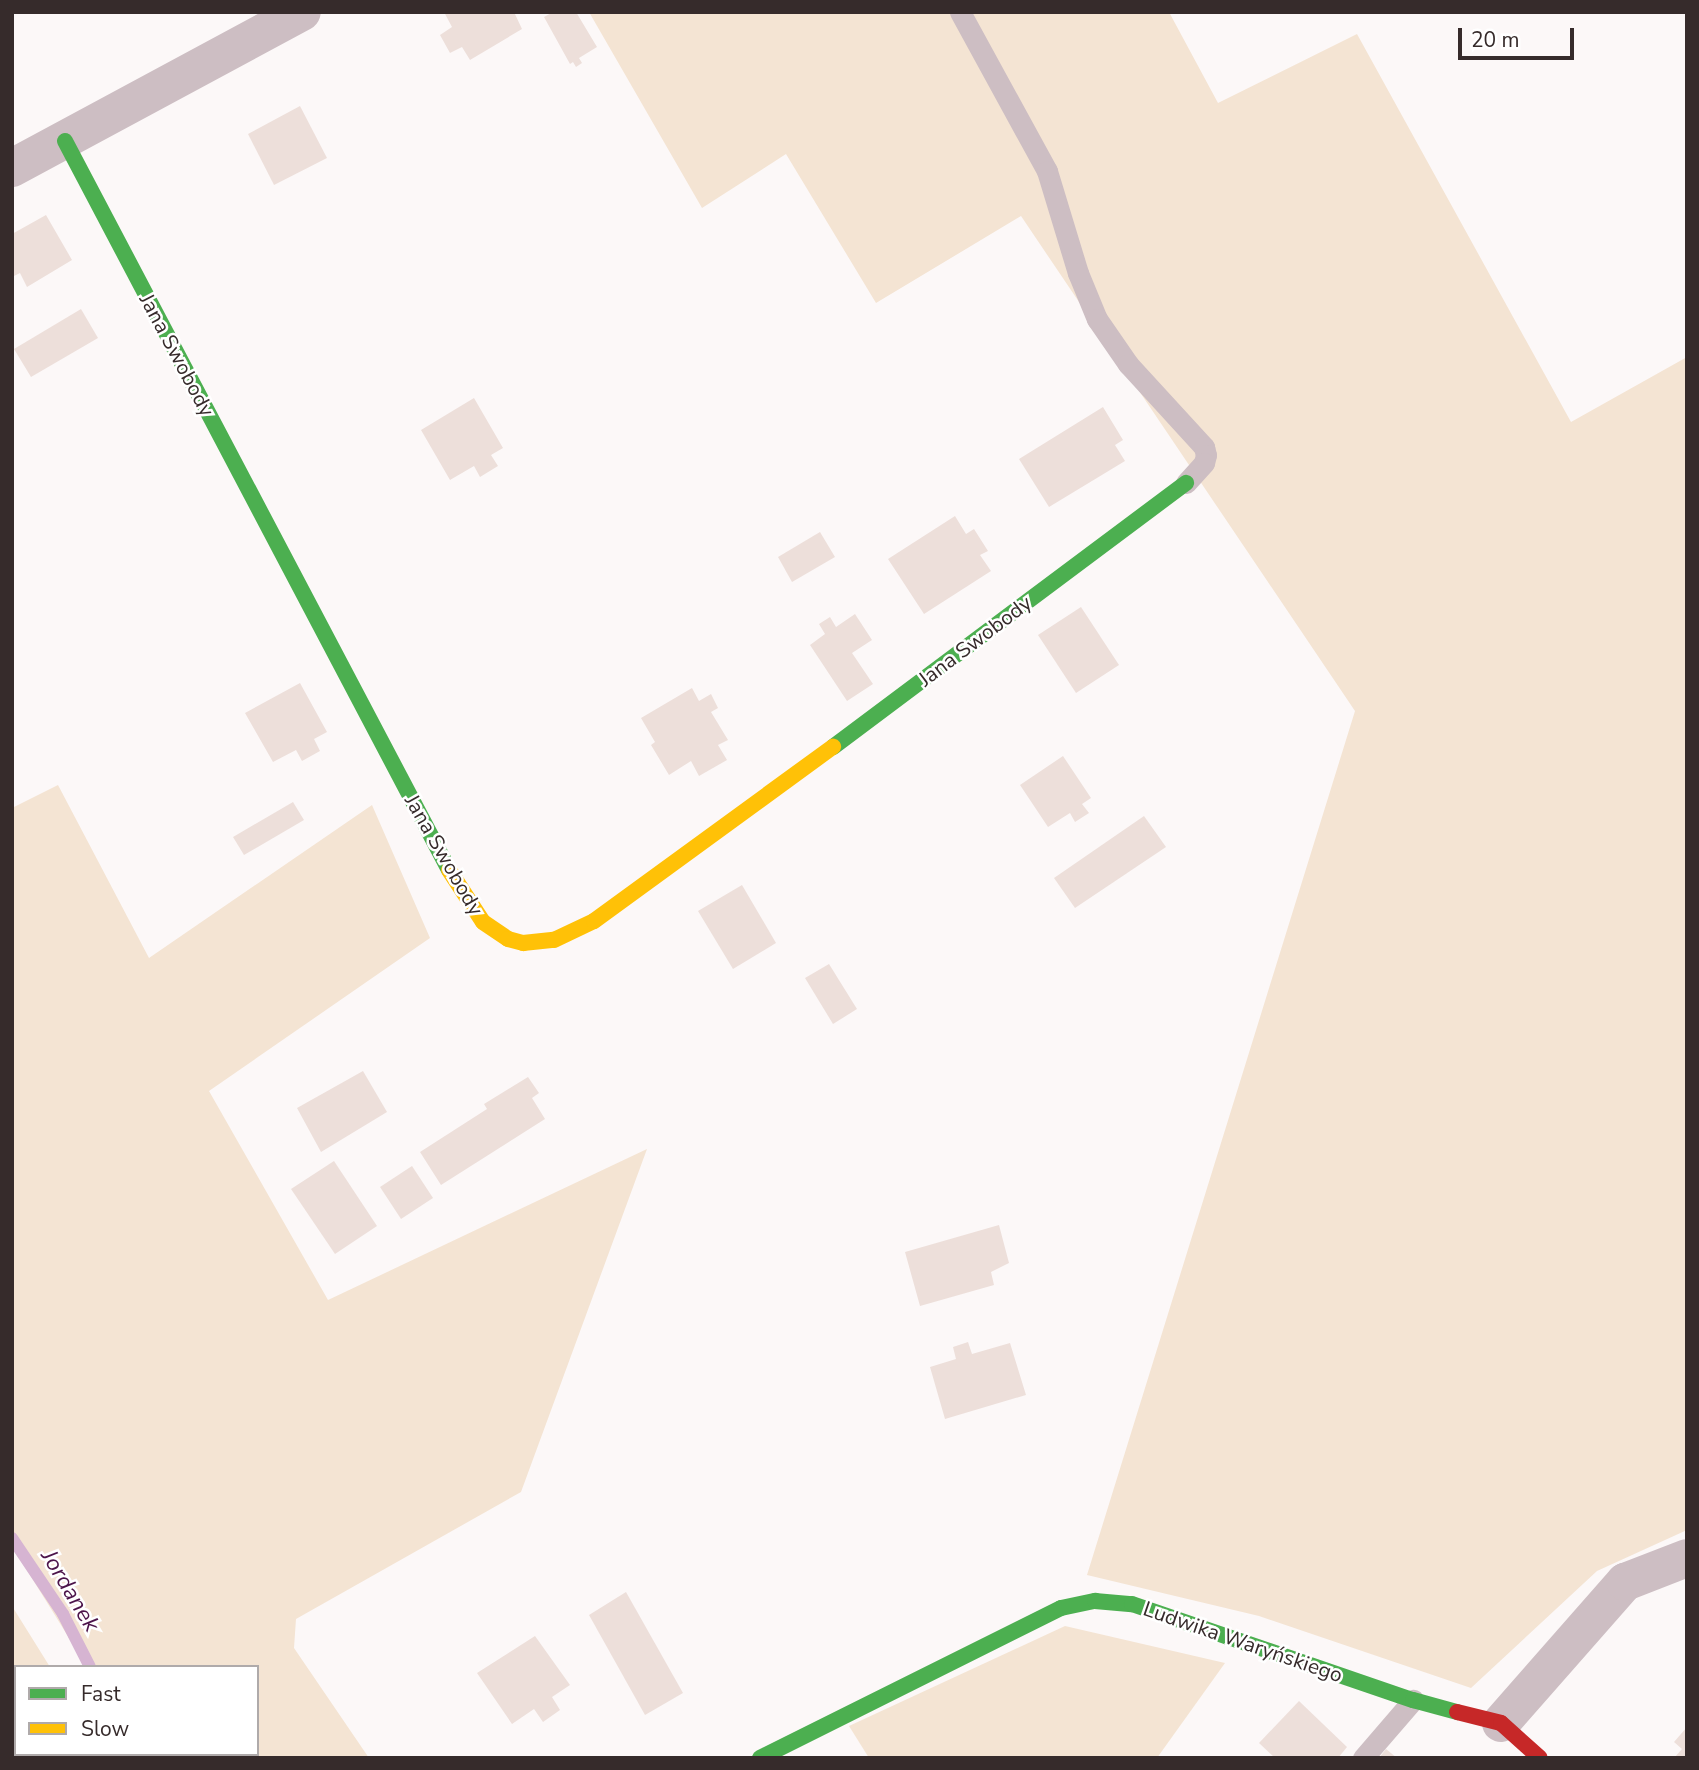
<!DOCTYPE html>
<meta charset="utf-8">
<style>
body{margin:0}
#map{position:relative;width:1699px;height:1770px;overflow:hidden;background:#fcf8f8;font-family:"Nunito Sans",sans-serif}
div>[style]{position:absolute}
.green>*{inset:0;background:#f4e4d3}
.stream>*{height:12px;margin:-6px;padding:0 6px;transform-origin:6px;border-radius:6px;background:#d6b4d2}
.building>*{inset:0;background:#eddfda}
.lane>*{height:21px;margin:-10.5px;padding:0 10.5px;transform-origin:10.5px;border-radius:10.5px;background:#cdbec3}
.street>*{height:38px;margin:-19px;padding:0 19px;transform-origin:19px;border-radius:19px;background:#cdbec3}
.fast>*{height:16px;margin:-8px;padding:0 8px;transform-origin:8px;border-radius:8px;background:#4caf50}
.slow>*{height:16px;margin:-8px;padding:0 8px;transform-origin:8px;border-radius:8px;background:#ffc107}
.jam>*{height:16px;margin:-8px;padding:0 8px;transform-origin:8px;border-radius:8px;background:#c62828}
span{translate:-50% -50%;white-space:nowrap;text-align:center;line-height:1.15;-webkit-text-stroke:5px #fff;paint-order:stroke}
.street-label{font-size:21px;color:#362b2b}
.water-label{font-size:23px;color:#4c144a;font-style:italic}
.frame{position:absolute;inset:0;border:14px solid #362b2b;pointer-events:none}
.legend{position:absolute;left:14px;top:1665px;width:245px;height:91px;box-sizing:border-box;background:#fff;border:2px solid #afaaaa;margin:0;padding:9px 12px;list-style:none;font-size:21px;color:#362b2b}
.legend li{display:flex;align-items:center;gap:14px;height:35px}
.legend b{width:35px;border:2px solid #afaaaa}
.scale{position:absolute;left:1458px;top:28px;width:116px;height:32px;box-sizing:border-box;border:4px solid #362b2b;border-top:0;padding-left:9px;font-size:21px;line-height:24px;white-space:nowrap;color:#362b2b;-webkit-text-stroke:5px #fff;paint-order:stroke}
</style>
<div id="map">
<div class="green">
<div style="clip-path:polygon(589px 12px,1169px 12px,1218px 103px,1357px 34px,1571px 422px,1687px 357px,1687px 1530px,1597px 1571px,1471px 1688px,1259px 1616px,1087px 1575px,1355px 711px,1021px 216px,876px 303px,786px 154px,702px 208px)"></div>
<div style="clip-path:polygon(58px 785px,149px 958px,372px 805px,430px 938px,209px 1091px,328px 1300px,647px 1149px,521px 1492px,296px 1619px,294px 1648px,369px 1758px,132px 1758px,131px 1754px,257px 1754px,257px 1667px,87px 1667px,12px 1546px,12px 808px)"></div>
<div style="clip-path:polygon(12px 1606px,50px 1667px,16px 1667px,16px 1754px,105px 1754px,107px 1758px,12px 1758px)"></div>
<div style="clip-path:polygon(1065px 1626px,1225px 1663px,1157px 1758px,869px 1758px,849px 1726px)"></div>
</div>
<div class="stream">
<div style="left:12px;top:1538px;width:92px;rotate:56.1deg"></div>
<div style="left:63px;top:1614px;width:59px;rotate:63deg"></div>
<div style="left:121px;top:1754px;width:4px;rotate:76deg"></div>
</div>
<div class="building">
<div style="clip-path:polygon(444px 12px,514px 12px,522px 29px,470px 60px,462px 47px,450px 53px,440px 35px,452px 27px)"></div>
<div style="clip-path:polygon(553px 12px,576px 12px,597px 47px,579px 58px,582px 63px,576px 67px,573px 62px,570px 64px,544px 17px)"></div>
<div style="clip-path:polygon(300px 106px,327px 158px,274px 185px,248px 134px)"></div>
<div style="clip-path:polygon(46px 215px,72px 260px,27px 287px,20px 273px,12px 277px,12px 234px)"></div>
<div style="clip-path:polygon(81px 309px,98px 338px,31px 377px,14px 349px)"></div>
<div style="clip-path:polygon(474px 398px,503px 448px,491px 455px,498px 466px,480px 477px,474px 466px,450px 480px,421px 430px)"></div>
<div style="clip-path:polygon(1103px 407px,1123px 440px,1115px 445px,1125px 461px,1049px 507px,1019px 459px)"></div>
<div style="clip-path:polygon(955px 516px,966px 534px,974px 529px,988px 551px,980px 555px,991px 571px,924px 614px,888px 559px)"></div>
<div style="clip-path:polygon(820px 532px,835px 557px,792px 582px,778px 557px)"></div>
<div style="clip-path:polygon(1081px 607px,1119px 665px,1076px 693px,1038px 635px)"></div>
<div style="clip-path:polygon(855px 614px,872px 640px,852px 653px,873px 684px,847px 701px,810px 645px,825px 634px,819px 624px,830px 617px,836px 627px)"></div>
<div style="clip-path:polygon(300px 683px,327px 732px,314px 739px,320px 751px,302px 761px,296px 750px,273px 762px,245px 713px)"></div>
<div style="clip-path:polygon(692px 688px,699px 701px,711px 694px,718px 708px,711px 712px,728px 740px,718px 745px,727px 760px,699px 776px,691px 761px,669px 775px,651px 745px,655px 742px,641px 718px)"></div>
<div style="clip-path:polygon(1063px 756px,1091px 798px,1082px 804px,1089px 813px,1075px 822px,1070px 813px,1048px 827px,1020px 785px)"></div>
<div style="clip-path:polygon(293px 802px,304px 820px,244px 855px,233px 837px)"></div>
<div style="clip-path:polygon(1144px 816px,1166px 847px,1075px 908px,1054px 878px)"></div>
<div style="clip-path:polygon(742px 885px,776px 943px,733px 969px,698px 911px)"></div>
<div style="clip-path:polygon(829px 964px,857px 1009px,833px 1024px,805px 978px)"></div>
<div style="clip-path:polygon(363px 1071px,387px 1112px,321px 1152px,297px 1108px)"></div>
<div style="clip-path:polygon(528px 1077px,539px 1093px,532px 1098px,545px 1119px,441px 1185px,420px 1152px,487px 1109px,484px 1104px)"></div>
<div style="clip-path:polygon(334px 1161px,377px 1226px,335px 1254px,291px 1189px)"></div>
<div style="clip-path:polygon(412px 1166px,433px 1198px,401px 1219px,380px 1187px)"></div>
<div style="clip-path:polygon(999px 1225px,1009px 1263px,991px 1272px,994px 1285px,920px 1306px,905px 1252px)"></div>
<div style="clip-path:polygon(968px 1342px,972px 1354px,1010px 1343px,1026px 1395px,945px 1419px,930px 1367px,956px 1359px,953px 1347px)"></div>
<div style="clip-path:polygon(626px 1592px,683px 1693px,645px 1715px,589px 1615px)"></div>
<div style="clip-path:polygon(535px 1636px,570px 1685px,552px 1697px,560px 1710px,543px 1722px,534px 1709px,512px 1724px,477px 1673px)"></div>
<div style="clip-path:polygon(1299px 1701px,1347px 1747px,1338px 1758px,1275px 1758px,1259px 1743px)"></div>
<div style="clip-path:polygon(1687px 1727px,1687px 1758px,1674px 1758px,1682px 1749px,1674px 1742px)"></div>
<div style="clip-path:polygon(1386px 1749px,1397px 1758px,1379px 1758px)"></div>
</div>
<div class="lane">
<div style="left:960px;top:12px;width:181px;rotate:61.3deg"></div>
<div style="left:1047px;top:171px;width:107px;rotate:73.1deg"></div>
<div style="left:1078px;top:273px;width:50px;rotate:67.6deg"></div>
<div style="left:1097px;top:319px;width:55px;rotate:55.4deg"></div>
<div style="left:1128px;top:364px;width:113px;rotate:47.5deg"></div>
<div style="left:1204px;top:447px;width:8px;rotate:76deg"></div>
<div style="left:1206px;top:455px;width:8px;rotate:104deg"></div>
<div style="left:1204px;top:463px;width:27px;rotate:132deg"></div>
<div style="left:1363px;top:1758px;width:77px;rotate:-49.2deg"></div>
</div>
<div class="street">
<div style="left:12px;top:168px;width:329px;rotate:-28.3deg"></div>
<div style="left:1501px;top:1723px;width:188px;rotate:-48.7deg"></div>
<div style="left:1625px;top:1582px;width:66px;rotate:-21.2deg"></div>
</div>
<div class="fast">
<div style="left:65px;top:141px;width:824px;rotate:62.22deg"></div>
<div style="left:833px;top:747px;width:441px;rotate:-36.8deg"></div>
<div style="left:760px;top:1758px;width:336px;rotate:-26.5deg"></div>
<div style="left:1061px;top:1608px;width:35px;rotate:-12deg"></div>
<div style="left:1095px;top:1601px;width:37px;rotate:5deg"></div>
<div style="left:1132px;top:1604px;width:297px;rotate:18.9deg"></div>
<div style="left:1413px;top:1700px;width:46px;rotate:15.3deg"></div>
</div>
<div class="slow">
<div style="left:449px;top:870px;width:62px;rotate:56.8deg"></div>
<div style="left:483px;top:922px;width:30px;rotate:34deg"></div>
<div style="left:508px;top:939px;width:16px;rotate:15deg"></div>
<div style="left:523px;top:943px;width:31px;rotate:-6deg"></div>
<div style="left:554px;top:940px;width:44px;rotate:-25.4deg"></div>
<div style="left:594px;top:921px;width:296px;rotate:-36.1deg"></div>
</div>
<div class="jam">
<div style="left:1457px;top:1712px;width:45px;rotate:14deg"></div>
<div style="left:1501px;top:1723px;width:52px;rotate:41.9deg"></div>
</div>
<div class="street-label">
<span style="left:177px;top:355px;rotate:62deg">Jana Swobody</span>
<span style="left:975px;top:641px;rotate:-37deg">Jana Swobody</span>
<span style="left:444px;top:855px;rotate:60deg">Jana Swobody</span>
<span style="left:1243px;top:1642px;rotate:19deg">Ludwika Waryńskiego</span>
</div>
<div class="water-label">
<span style="left:70px;top:1591px;rotate:59deg">Jordanek</span>
</div>
<div class="frame"></div>
<ul class="legend">
<li><b style="height:9px;background:#4caf50"></b>Fast</li>
<li><b style="height:9px;background:#ffc107"></b>Slow</li>
</ul>
<div class="scale">20 m</div>
</div>
